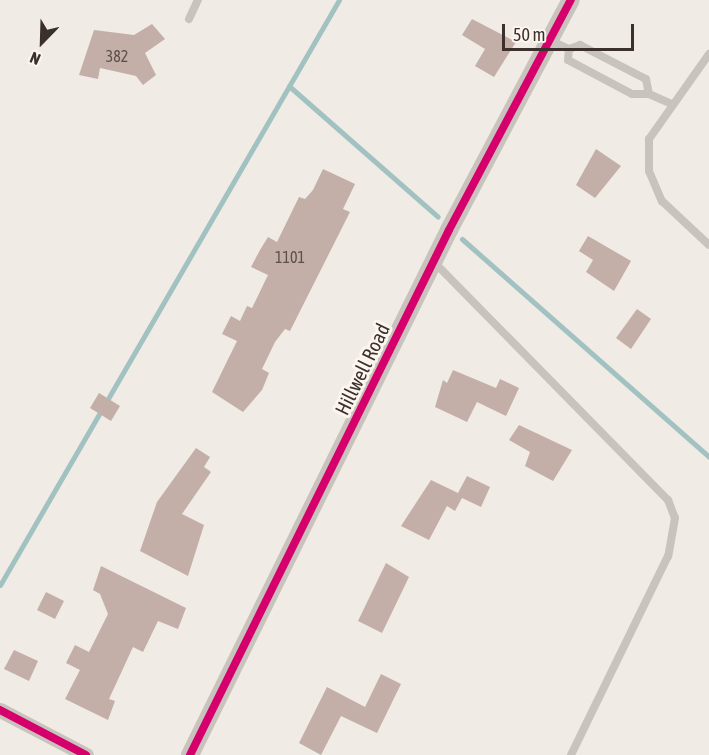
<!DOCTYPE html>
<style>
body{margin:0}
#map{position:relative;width:709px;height:755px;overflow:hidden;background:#f0ebe5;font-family:"Asap Condensed",sans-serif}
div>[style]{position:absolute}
.stream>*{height:5px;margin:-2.5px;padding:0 2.5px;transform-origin:2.5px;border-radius:2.5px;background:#a1c2c1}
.building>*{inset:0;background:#c3afa7}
.service>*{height:8px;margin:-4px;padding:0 4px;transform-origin:4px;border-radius:4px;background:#c9c3be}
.minor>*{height:15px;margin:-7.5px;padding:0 7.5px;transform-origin:7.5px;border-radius:7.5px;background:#c9c3be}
.tertiary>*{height:18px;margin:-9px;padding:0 9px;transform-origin:9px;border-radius:9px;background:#c9c3be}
.cycleway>*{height:8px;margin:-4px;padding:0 4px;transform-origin:4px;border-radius:4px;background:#d6006c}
span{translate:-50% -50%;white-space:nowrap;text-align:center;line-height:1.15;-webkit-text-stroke:6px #fbf5ee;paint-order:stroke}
.number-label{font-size:16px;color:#5d504a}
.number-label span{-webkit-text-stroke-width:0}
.street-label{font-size:20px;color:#3b302b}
.north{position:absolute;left:12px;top:12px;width:60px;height:60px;-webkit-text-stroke:4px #fbf5ee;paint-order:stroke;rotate:203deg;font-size:16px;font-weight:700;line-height:24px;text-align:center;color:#3b302b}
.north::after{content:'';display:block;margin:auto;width:21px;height:27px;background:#3b302b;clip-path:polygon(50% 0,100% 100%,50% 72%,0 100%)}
.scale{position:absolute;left:502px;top:24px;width:132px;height:27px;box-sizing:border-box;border:3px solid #3b302b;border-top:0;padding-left:8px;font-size:18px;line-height:21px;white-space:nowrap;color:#3b302b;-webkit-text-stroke:4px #fbf5ee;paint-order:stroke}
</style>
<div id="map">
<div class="stream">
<div style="left:289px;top:86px;width:198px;rotate:41.3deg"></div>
<div style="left:462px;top:239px;width:329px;rotate:41.4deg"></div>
<div style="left:0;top:585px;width:676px;rotate:-59.91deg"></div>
</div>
<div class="building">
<div style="clip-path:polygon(472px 19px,516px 42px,494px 77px,475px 66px,485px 49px,462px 35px)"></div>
<div style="clip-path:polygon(152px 24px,165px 39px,145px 53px,156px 75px,143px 85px,136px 76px,100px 68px,98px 79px,79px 75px,94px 30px,134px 35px)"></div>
<div style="clip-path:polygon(596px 149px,621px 166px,595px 198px,576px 185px)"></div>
<div style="clip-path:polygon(323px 169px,355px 184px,343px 209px,350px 212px,290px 331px,285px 329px,275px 342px,262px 369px,269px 373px,262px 390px,243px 412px,212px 392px,237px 341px,222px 334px,231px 316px,240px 321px,247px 306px,252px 308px,268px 275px,251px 267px,260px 250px,268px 237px,277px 242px,299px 197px,305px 199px,313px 190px)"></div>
<div style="clip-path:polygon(588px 236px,631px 261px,614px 291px,586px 272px,593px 260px,579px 251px)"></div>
<div style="clip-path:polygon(637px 309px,651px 319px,631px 349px,616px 338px)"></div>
<div style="clip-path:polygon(453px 370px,496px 388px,500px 379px,519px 388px,506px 416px,477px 402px,467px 422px,435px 407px,443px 380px,447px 383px)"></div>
<div style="clip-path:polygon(99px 393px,120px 406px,111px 421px,90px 408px)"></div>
<div style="clip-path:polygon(519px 425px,572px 450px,553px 481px,525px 466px,530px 452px,509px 440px)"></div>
<div style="clip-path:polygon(196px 448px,210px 457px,204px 467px,211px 472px,182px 514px,204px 525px,188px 576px,140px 551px,157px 502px)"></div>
<div style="clip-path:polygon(467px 476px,490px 487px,481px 507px,462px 498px,455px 511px,447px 506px,429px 540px,401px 526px,431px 480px,458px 493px)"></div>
<div style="clip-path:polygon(386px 563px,409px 577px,382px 633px,358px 621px)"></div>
<div style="clip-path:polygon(101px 566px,186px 608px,178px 629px,158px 621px,143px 652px,133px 647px,109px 699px,115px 701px,108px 720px,65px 699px,80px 670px,66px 663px,75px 645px,89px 652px,108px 614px,100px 594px,93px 590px)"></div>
<div style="clip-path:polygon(46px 592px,64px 601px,55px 619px,37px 610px)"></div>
<div style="clip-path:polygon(14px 650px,38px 661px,29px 681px,4px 669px)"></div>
<div style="clip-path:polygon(381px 674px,401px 684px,377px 733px,341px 716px,321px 755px,299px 743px,327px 687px,365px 707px)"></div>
</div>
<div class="service">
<div style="left:189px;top:19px;width:21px;rotate:-65deg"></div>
<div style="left:551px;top:41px;width:20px;rotate:24deg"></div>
<div style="left:569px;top:49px;width:12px;rotate:-20deg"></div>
<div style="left:580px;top:45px;width:74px;rotate:27.3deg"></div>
<div style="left:646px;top:79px;width:15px;rotate:79deg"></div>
<div style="left:649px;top:94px;width:17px;rotate:180deg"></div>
<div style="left:632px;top:94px;width:72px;rotate:-152deg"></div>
<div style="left:568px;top:60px;width:11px;rotate:-85deg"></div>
<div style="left:709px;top:54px;width:104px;rotate:125.2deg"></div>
<div style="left:649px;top:139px;width:32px;rotate:90deg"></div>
<div style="left:649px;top:171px;width:33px;rotate:67deg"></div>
<div style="left:662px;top:201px;width:64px;rotate:43.1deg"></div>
<div style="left:649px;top:94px;width:22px;rotate:24deg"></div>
<div style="left:434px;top:262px;width:334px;rotate:45.5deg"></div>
<div style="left:668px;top:500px;width:19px;rotate:69deg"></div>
<div style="left:675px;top:518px;width:39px;rotate:100deg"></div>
<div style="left:668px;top:556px;width:221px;rotate:116deg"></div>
</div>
<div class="minor">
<div style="left:0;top:710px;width:97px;rotate:27.6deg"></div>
</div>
<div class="tertiary">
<div style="left:190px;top:755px;width:585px;rotate:-63.74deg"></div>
<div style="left:449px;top:230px;width:260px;rotate:-62.1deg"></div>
</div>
<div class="cycleway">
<div style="left:0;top:710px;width:97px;rotate:27.6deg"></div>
<div style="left:190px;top:755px;width:585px;rotate:-63.74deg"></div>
<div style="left:449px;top:230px;width:260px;rotate:-62.1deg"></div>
</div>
<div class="number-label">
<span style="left:117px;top:56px">382</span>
<span style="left:290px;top:257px">1101</span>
</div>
<div class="street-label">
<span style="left:362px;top:369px;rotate:-64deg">Hillwell Road</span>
</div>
<div class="north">N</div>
<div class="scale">50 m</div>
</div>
